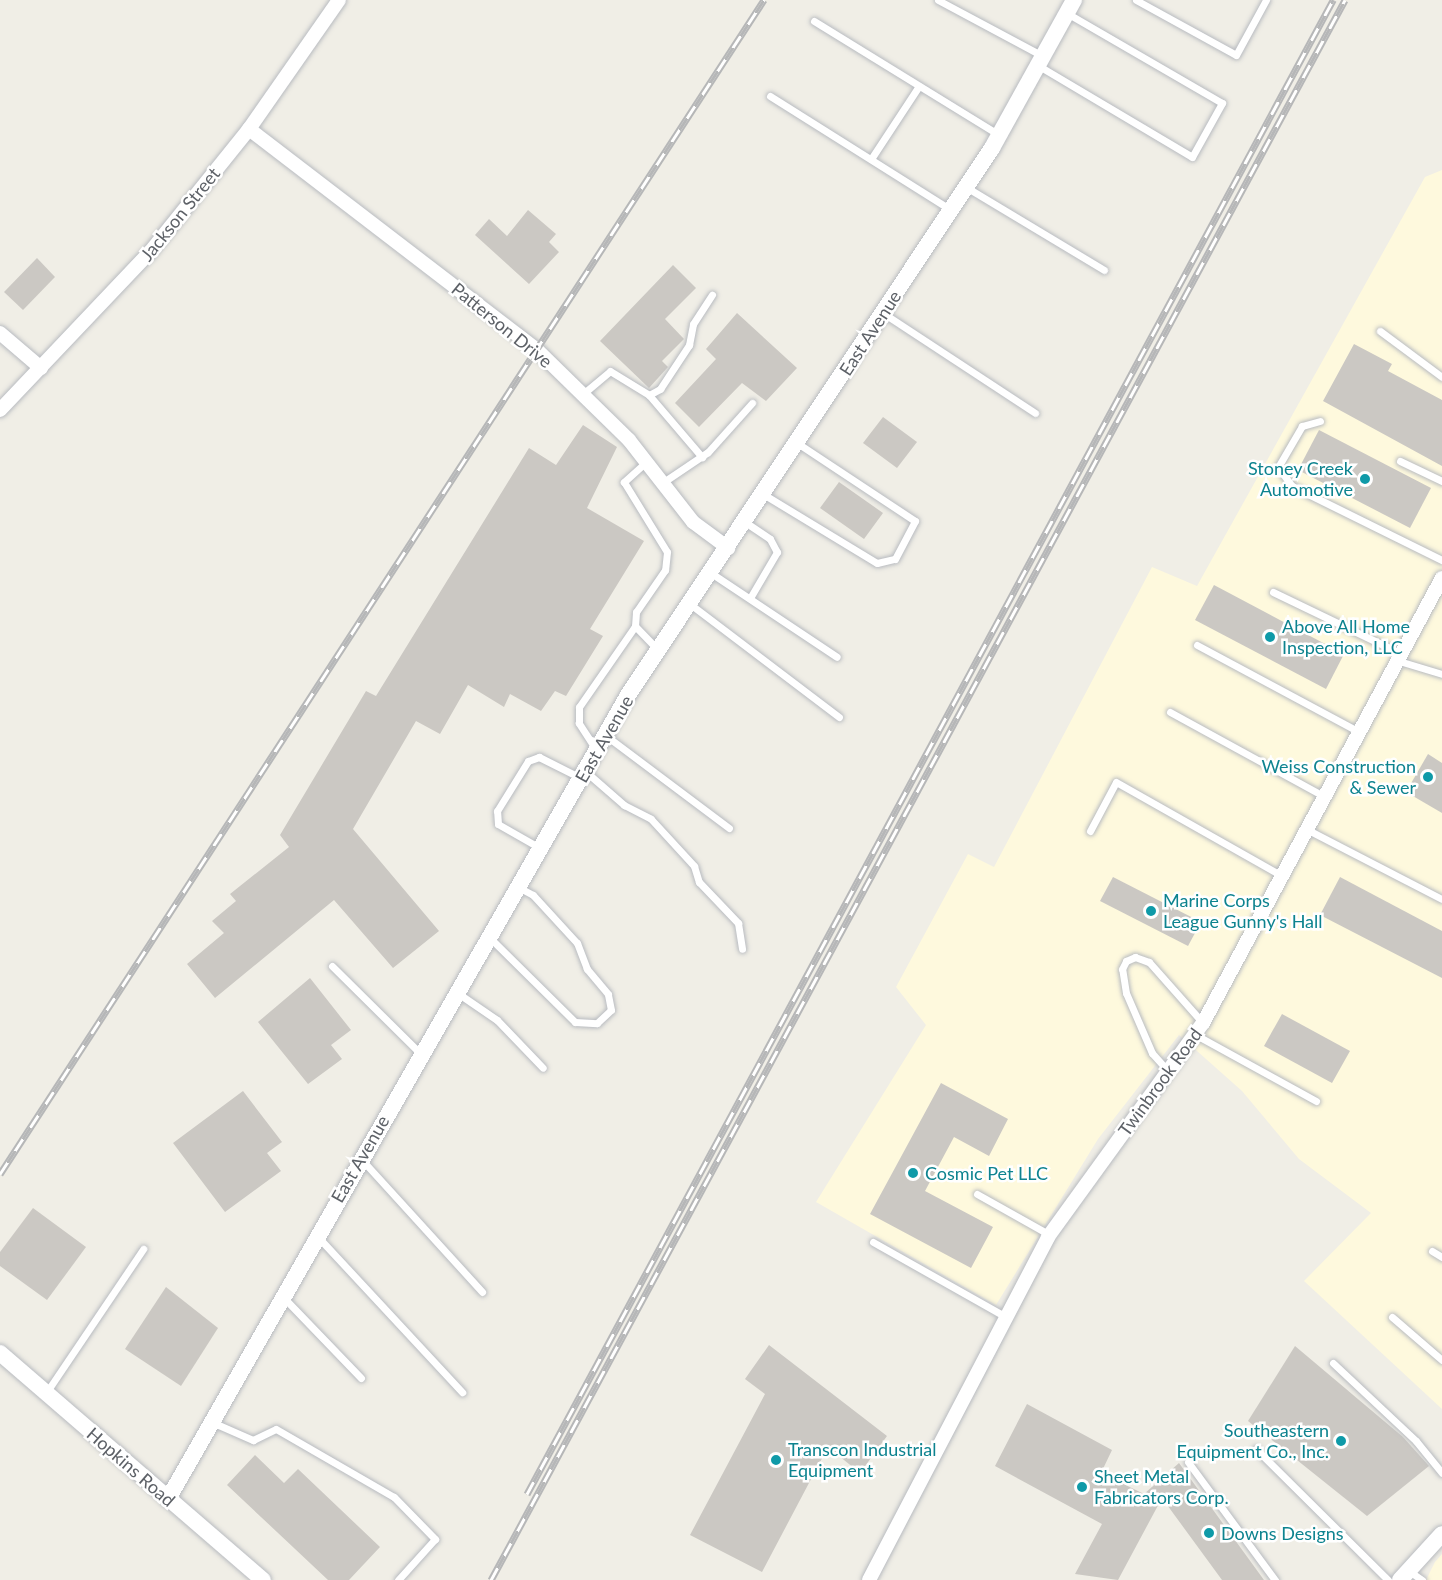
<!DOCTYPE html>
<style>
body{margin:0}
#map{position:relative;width:1442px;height:1580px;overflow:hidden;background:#f0eee6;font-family:Lato,sans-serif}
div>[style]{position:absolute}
.commercial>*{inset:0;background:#fef9dd}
.building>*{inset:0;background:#cbc8c3}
.roads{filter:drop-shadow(0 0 2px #b8bbc0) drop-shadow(0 0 2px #b8bbc0)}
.service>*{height:7px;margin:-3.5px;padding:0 3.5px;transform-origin:3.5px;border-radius:3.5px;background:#fff}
.minor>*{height:14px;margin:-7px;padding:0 7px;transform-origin:7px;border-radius:7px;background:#fff}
.tertiary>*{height:16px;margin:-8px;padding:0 8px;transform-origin:8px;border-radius:8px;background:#fff}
.rail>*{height:7px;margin-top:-3.5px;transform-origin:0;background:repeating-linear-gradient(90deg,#fff 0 14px,#b6b7b8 0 28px);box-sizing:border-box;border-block:2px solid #b6b7b8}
.dots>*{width:16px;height:16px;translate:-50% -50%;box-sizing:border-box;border:3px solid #fff;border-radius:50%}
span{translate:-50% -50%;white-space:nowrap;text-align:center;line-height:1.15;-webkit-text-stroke:5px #fff;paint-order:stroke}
.street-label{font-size:18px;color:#5d6167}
.culture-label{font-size:18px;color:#0d838f}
.right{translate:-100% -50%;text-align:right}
.left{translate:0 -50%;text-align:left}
</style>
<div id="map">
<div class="commercial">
<div style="clip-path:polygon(1442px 170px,1442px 1409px,1304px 1281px,1371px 1213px,1299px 1159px,1242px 1091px,1179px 1035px,1098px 1139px,996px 1305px,816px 1202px,926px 1025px,896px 987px,968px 854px,994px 867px,1152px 567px,1197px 586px,1425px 177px)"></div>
<div style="clip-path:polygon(1442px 1554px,1442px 1580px,1426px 1580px,1435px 1562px)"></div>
</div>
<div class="building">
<div style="clip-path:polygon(528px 210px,556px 234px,549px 242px,559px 252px,529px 284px,475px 235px,489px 219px,507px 236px)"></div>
<div style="clip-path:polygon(37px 258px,55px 277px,23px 310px,4px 292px)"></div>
<div style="clip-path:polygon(673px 265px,696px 288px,665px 319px,684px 339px,662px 361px,668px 367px,649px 388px,600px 341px)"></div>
<div style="clip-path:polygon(737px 313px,797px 368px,766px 401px,742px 383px,699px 427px,675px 403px,716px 359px,706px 349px)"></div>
<div style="clip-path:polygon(1354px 344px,1392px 364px,1388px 371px,1442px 400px,1442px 466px,1323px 401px)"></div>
<div style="clip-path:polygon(883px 417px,917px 442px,897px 468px,863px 443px)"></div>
<div style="clip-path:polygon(583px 425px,617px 447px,587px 508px,644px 541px,590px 629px,603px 636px,566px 696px,555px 691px,541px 711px,510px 694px,504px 707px,468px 685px,440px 734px,416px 721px,353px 829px,439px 931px,393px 968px,334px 900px,215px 998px,187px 964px,224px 933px,212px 921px,236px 901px,230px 894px,289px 847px,280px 835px,366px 691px,376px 696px,529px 448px,556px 465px)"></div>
<div style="clip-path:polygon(1319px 430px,1431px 488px,1410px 528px,1298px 470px)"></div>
<div style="clip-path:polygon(839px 482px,883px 513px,864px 539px,820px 508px)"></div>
<div style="clip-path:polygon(1214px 585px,1344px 654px,1326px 689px,1195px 620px)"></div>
<div style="clip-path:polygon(1428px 754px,1442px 763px,1442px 813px,1406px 792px)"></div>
<div style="clip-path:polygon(1113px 877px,1201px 922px,1188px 946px,1100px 901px)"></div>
<div style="clip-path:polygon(1340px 877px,1442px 931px,1442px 978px,1320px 915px)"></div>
<div style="clip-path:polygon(310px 978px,351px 1030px,331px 1045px,342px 1059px,308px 1084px,258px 1022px)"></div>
<div style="clip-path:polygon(1282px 1014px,1350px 1051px,1332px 1083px,1264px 1046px)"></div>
<div style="clip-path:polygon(941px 1083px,1008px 1119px,989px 1156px,954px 1137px,925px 1191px,993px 1227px,971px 1268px,870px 1214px)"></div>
<div style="clip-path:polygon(243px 1091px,282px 1142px,267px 1153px,281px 1171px,225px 1212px,173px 1143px)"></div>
<div style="clip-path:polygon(33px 1208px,86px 1247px,47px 1300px,0 1266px,0 1252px)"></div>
<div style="clip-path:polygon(166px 1287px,218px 1328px,181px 1386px,125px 1349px)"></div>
<div style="clip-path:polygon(769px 1345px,887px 1436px,860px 1473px,828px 1447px,762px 1572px,690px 1535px,765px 1394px,745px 1379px)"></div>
<div style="clip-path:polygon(1295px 1346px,1403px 1437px,1429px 1466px,1367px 1516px,1248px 1421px)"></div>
<div style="clip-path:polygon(1027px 1404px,1112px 1450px,1101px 1473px,1144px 1494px,1179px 1463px,1264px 1580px,1222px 1580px,1162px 1498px,1118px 1580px,1075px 1574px,1102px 1524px,995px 1466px)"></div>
<div style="clip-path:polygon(255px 1455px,284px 1483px,298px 1469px,380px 1547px,349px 1580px,328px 1580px,227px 1485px)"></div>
</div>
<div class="roads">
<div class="service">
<div style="left:938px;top:0;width:119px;rotate:28.1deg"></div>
<div style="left:1136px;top:0;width:114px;rotate:28.8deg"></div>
<div style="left:1236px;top:55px;width:63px;rotate:-61.4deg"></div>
<div style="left:814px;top:21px;width:217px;rotate:31.6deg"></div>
<div style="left:1039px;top:66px;width:178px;rotate:30.7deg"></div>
<div style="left:1192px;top:157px;width:62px;rotate:-60.9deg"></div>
<div style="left:1222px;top:103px;width:179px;rotate:-149.9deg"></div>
<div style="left:770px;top:96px;width:214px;rotate:32.2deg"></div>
<div style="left:871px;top:159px;width:87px;rotate:-56.7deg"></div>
<div style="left:966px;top:187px;width:161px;rotate:31deg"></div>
<div style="left:883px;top:313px;width:182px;rotate:33.3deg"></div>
<div style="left:1380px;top:331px;width:77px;rotate:36.6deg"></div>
<div style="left:584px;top:393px;width:34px;rotate:-40deg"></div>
<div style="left:610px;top:371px;width:46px;rotate:31.6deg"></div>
<div style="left:649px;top:395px;width:13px;rotate:-29deg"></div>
<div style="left:660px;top:389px;width:53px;rotate:-56.6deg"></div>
<div style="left:689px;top:345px;width:21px;rotate:-79deg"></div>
<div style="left:693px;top:324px;width:35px;rotate:-57deg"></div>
<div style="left:649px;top:395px;width:82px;rotate:49.5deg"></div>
<div style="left:1320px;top:421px;width:19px;rotate:164deg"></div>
<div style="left:1302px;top:426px;width:48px;rotate:120.3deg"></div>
<div style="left:1278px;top:467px;width:24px;rotate:54deg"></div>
<div style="left:1292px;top:486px;width:167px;rotate:26.3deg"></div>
<div style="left:1400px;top:461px;width:47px;rotate:25.5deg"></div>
<div style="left:646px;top:462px;width:30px;rotate:138deg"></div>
<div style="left:624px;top:482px;width:82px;rotate:58.4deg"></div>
<div style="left:667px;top:552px;width:18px;rotate:96deg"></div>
<div style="left:665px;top:570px;width:51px;rotate:124.6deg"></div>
<div style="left:636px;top:612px;width:14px;rotate:94deg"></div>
<div style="left:635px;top:626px;width:33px;rotate:46deg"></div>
<div style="left:662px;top:483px;width:55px;rotate:-34deg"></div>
<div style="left:708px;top:452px;width:66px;rotate:-48.1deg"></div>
<div style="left:763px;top:494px;width:133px;rotate:31.2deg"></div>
<div style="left:877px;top:563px;width:18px;rotate:-13deg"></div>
<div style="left:895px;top:559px;width:43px;rotate:-62.2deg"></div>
<div style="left:915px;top:521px;width:141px;rotate:-146.5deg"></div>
<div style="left:745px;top:522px;width:30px;rotate:34deg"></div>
<div style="left:770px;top:539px;width:15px;rotate:62deg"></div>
<div style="left:777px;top:552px;width:53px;rotate:120.4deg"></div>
<div style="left:711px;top:573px;width:151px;rotate:33.7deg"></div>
<div style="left:1273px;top:592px;width:143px;rotate:25.7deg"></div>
<div style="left:690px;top:604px;width:187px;rotate:37.2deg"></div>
<div style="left:1197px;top:645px;width:186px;rotate:28.2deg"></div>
<div style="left:1399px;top:661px;width:45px;rotate:16.8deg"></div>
<div style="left:1170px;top:712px;width:177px;rotate:28.7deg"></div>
<div style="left:605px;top:735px;width:155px;rotate:36.9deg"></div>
<div style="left:595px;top:748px;width:30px;rotate:-123deg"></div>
<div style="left:579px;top:723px;width:16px;rotate:-90deg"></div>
<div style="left:579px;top:707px;width:98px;rotate:-55.3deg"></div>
<div style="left:585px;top:771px;width:52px;rotate:41.1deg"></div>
<div style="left:624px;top:805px;width:30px;rotate:27deg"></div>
<div style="left:651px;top:819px;width:64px;rotate:47.5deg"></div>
<div style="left:694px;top:866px;width:17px;rotate:73deg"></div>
<div style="left:699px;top:882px;width:57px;rotate:46.4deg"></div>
<div style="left:738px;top:923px;width:26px;rotate:81deg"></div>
<div style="left:1090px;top:831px;width:55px;rotate:-62deg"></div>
<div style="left:1116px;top:782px;width:191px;rotate:29.5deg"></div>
<div style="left:1310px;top:831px;width:148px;rotate:27.3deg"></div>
<div style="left:540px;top:848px;width:48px;rotate:-150.3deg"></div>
<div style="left:498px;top:824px;width:13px;rotate:-94deg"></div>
<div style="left:497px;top:811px;width:59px;rotate:-58.2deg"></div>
<div style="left:528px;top:761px;width:12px;rotate:-20deg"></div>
<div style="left:539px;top:757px;width:47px;rotate:26.6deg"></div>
<div style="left:489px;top:937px;width:121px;rotate:44.7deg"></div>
<div style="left:575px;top:1022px;width:22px;rotate:3deg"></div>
<div style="left:597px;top:1023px;width:19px;rotate:-43deg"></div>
<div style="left:611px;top:1010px;width:16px;rotate:-101deg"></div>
<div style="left:608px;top:994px;width:33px;rotate:-130deg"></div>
<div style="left:587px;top:969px;width:28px;rotate:-111deg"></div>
<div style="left:577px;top:943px;width:65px;rotate:-132.5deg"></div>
<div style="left:533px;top:895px;width:17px;rotate:-152deg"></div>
<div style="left:332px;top:966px;width:125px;rotate:44.7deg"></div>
<div style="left:459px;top:994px;width:46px;rotate:34.4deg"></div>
<div style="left:497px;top:1020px;width:66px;rotate:46.2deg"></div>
<div style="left:1196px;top:1035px;width:137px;rotate:28.8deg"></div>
<div style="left:1169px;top:1072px;width:25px;rotate:-132deg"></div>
<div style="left:1152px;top:1053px;width:65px;rotate:-113.4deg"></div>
<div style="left:1126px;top:993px;width:24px;rotate:-99deg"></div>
<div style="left:1122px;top:969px;width:9px;rotate:-63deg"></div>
<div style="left:1126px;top:961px;width:10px;rotate:-24deg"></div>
<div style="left:1135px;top:957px;width:15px;rotate:20deg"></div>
<div style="left:1149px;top:962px;width:81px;rotate:48.5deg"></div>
<div style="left:363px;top:1161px;width:177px;rotate:47.7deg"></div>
<div style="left:977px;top:1194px;width:84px;rotate:29.3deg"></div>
<div style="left:318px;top:1237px;width:212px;rotate:47.1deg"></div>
<div style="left:873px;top:1242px;width:153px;rotate:29.4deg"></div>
<div style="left:1432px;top:1251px;width:12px;rotate:31deg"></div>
<div style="left:284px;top:1298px;width:111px;rotate:46.1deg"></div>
<div style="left:1392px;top:1317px;width:66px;rotate:40.7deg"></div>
<div style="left:1333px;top:1363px;width:114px;rotate:43.2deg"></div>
<div style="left:1416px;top:1441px;width:41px;rotate:50.9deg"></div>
<div style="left:46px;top:1393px;width:174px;rotate:-56deg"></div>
<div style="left:214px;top:1423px;width:43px;rotate:23.6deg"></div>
<div style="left:253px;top:1440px;width:25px;rotate:-26deg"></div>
<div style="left:276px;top:1429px;width:136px;rotate:30deg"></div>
<div style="left:394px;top:1497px;width:59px;rotate:45.7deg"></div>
<div style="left:435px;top:1539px;width:55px;rotate:132.1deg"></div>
<div style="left:1256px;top:1449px;width:186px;rotate:44.8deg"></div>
<div style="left:1188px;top:1462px;width:147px;rotate:53.6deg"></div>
<div style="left:1409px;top:1571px;width:16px;rotate:35deg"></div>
</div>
<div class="minor">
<div style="left:249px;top:129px;width:362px;rotate:37.5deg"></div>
<div style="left:536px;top:349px;width:130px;rotate:44.4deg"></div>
<div style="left:629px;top:440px;width:104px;rotate:52deg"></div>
<div style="left:693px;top:522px;width:44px;rotate:36.6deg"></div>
<div style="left:0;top:333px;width:54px;rotate:40.5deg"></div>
<div style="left:0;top:410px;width:219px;rotate:-46.5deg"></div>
<div style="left:151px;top:251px;width:156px;rotate:-51.2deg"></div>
<div style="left:249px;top:129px;width:157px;rotate:-55.1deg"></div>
<div style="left:869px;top:1580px;width:387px;rotate:-62.4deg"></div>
<div style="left:1048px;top:1237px;width:264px;rotate:-54.1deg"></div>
<div style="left:1203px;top:1023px;width:505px;rotate:-61.76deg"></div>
</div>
<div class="tertiary">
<div style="left:0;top:1353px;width:347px;rotate:40.8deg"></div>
<div style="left:168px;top:1499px;width:926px;rotate:-60.22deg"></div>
<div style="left:628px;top:695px;width:657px;rotate:-56.36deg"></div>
<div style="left:992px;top:148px;width:169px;rotate:-61deg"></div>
<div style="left:1400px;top:1580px;width:62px;rotate:-47.6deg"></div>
</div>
</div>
<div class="rail">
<div style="left:0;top:1174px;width:1401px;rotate:-56.95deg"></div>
<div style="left:527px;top:1494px;width:1698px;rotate:-61.65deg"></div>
<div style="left:491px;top:1580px;width:1796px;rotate:-61.61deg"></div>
</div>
<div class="dots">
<div style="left:1365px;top:479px;background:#0f9aa8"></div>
<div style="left:1270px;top:637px;background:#0f9aa8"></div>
<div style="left:1428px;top:777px;background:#0f9aa8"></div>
<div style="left:1151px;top:911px;background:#0f9aa8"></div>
<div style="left:913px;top:1173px;background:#0f9aa8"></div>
<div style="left:1341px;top:1441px;background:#0f9aa8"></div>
<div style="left:776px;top:1460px;background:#0f9aa8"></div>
<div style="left:1082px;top:1487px;background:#0f9aa8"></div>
<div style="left:1209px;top:1533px;background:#0f9aa8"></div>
</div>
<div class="street-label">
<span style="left:180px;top:214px;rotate:-51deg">Jackson Street</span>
<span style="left:502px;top:325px;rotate:39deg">Patterson Drive</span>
<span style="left:870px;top:333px;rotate:-57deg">East Avenue</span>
<span style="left:604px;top:739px;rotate:-60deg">East Avenue</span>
<span style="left:1160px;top:1082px;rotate:-54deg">Twinbrook Road</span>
<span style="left:360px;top:1159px;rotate:-60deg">East Avenue</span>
<span style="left:131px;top:1467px;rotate:41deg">Hopkins Road</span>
</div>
<div class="culture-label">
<span class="right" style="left:1353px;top:479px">Stoney Creek<br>Automotive</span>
<span class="left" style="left:1282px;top:637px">Above All Home<br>Inspection, LLC</span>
<span class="right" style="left:1416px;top:777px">Weiss Construction<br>&amp; Sewer</span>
<span class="left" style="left:1163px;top:911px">Marine Corps<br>League Gunny's Hall</span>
<span class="left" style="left:925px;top:1173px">Cosmic Pet LLC</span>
<span class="right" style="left:1329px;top:1441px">Southeastern<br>Equipment Co., Inc.</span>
<span class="left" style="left:788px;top:1460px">Transcon Industrial<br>Equipment</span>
<span class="left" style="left:1094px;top:1487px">Sheet Metal<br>Fabricators Corp.</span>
<span class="left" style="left:1221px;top:1533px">Downs Designs</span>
</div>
</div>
